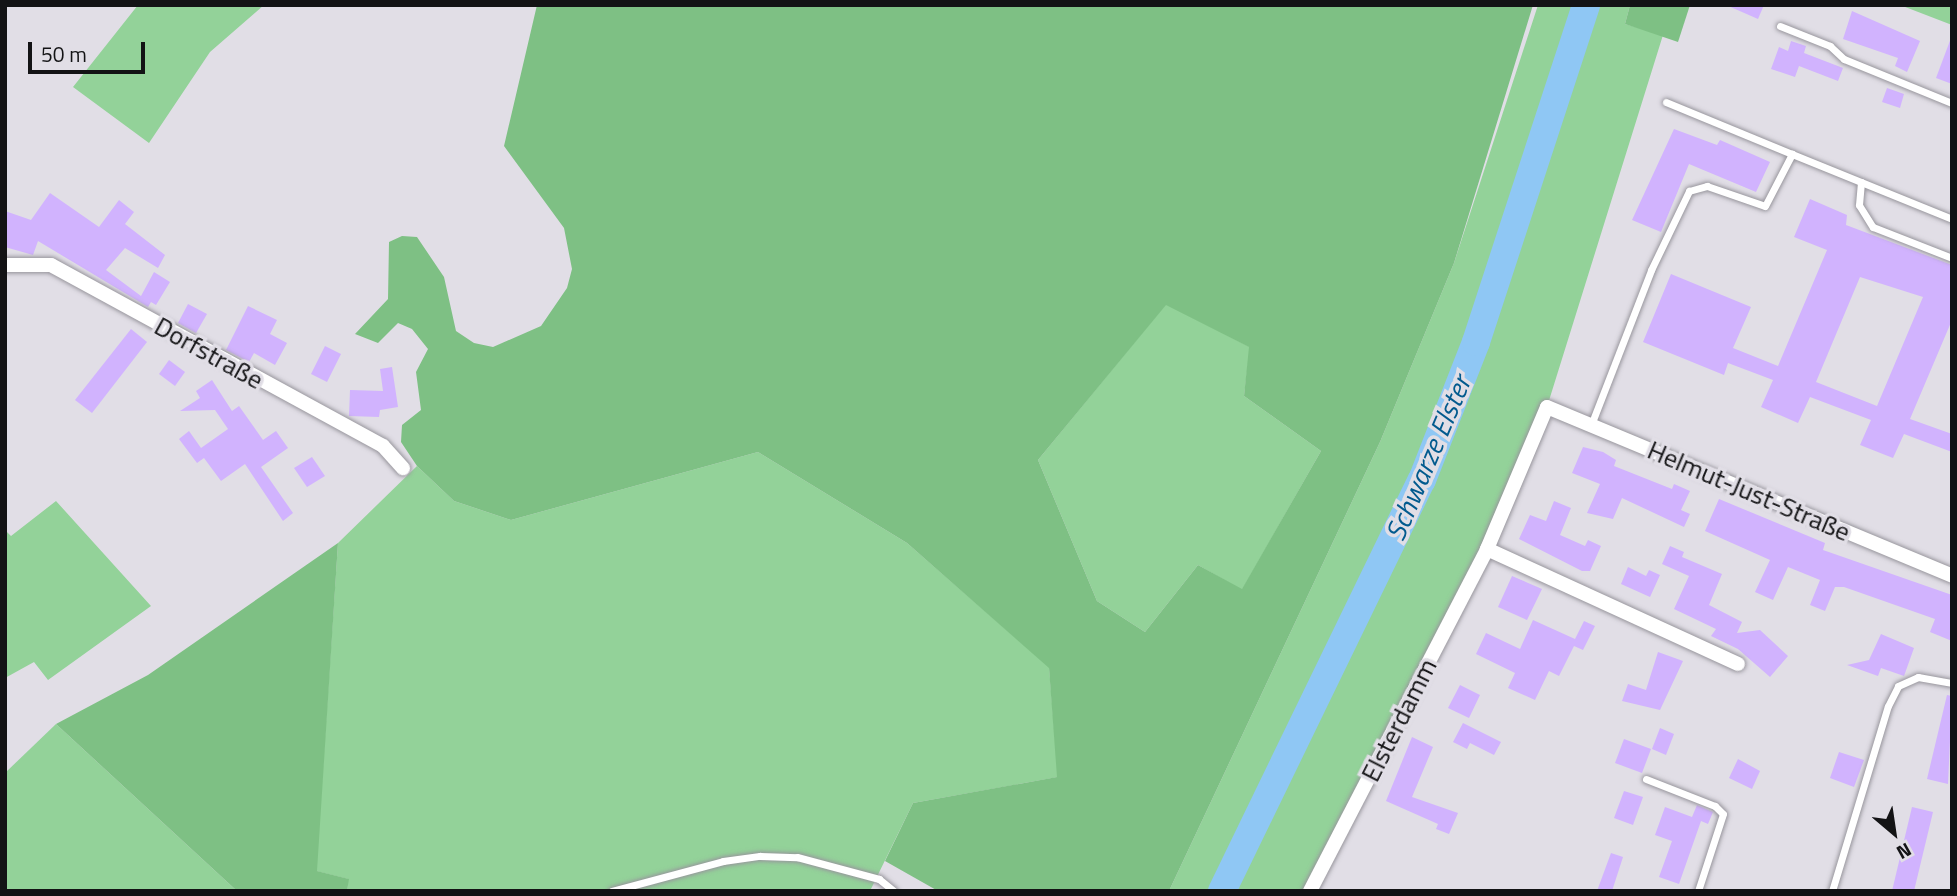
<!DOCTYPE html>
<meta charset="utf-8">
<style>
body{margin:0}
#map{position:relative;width:1957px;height:896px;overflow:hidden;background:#e1dee6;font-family:"Titillium Web",sans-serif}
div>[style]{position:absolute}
.green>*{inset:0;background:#93d299}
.forest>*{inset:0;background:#7ec084}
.river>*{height:28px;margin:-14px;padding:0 14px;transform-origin:14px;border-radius:14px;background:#8fc7f4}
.building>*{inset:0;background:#d1b3fe}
.roads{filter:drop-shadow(0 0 2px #98969d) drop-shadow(0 0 2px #98969d)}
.service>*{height:7px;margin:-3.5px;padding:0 3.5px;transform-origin:3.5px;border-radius:3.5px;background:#fff}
.minor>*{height:14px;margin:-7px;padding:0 7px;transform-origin:7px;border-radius:7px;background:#fff}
span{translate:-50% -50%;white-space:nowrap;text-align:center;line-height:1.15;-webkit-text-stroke:7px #e1dee6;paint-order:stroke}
.street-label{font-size:26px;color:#131315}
.water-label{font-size:28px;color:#025a8e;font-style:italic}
.frame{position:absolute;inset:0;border:7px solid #131315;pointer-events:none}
.north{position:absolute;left:1859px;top:798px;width:70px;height:70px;-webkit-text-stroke:5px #e1dee6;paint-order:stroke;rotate:151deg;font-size:19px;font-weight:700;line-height:28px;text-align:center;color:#131315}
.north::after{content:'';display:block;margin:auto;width:24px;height:32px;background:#131315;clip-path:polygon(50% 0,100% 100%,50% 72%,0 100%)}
.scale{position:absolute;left:28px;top:42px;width:117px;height:32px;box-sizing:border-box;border:4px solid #131315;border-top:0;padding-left:9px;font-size:21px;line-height:24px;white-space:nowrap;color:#131315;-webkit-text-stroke:5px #e1dee6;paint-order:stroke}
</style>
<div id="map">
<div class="green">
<div style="clip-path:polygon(138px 5px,264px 5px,210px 52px,149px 143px,73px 87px)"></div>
<div style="clip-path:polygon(1538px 5px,1630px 5px,1625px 24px,1663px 35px,1547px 407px,1487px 549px,1310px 891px,1169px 891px,1380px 442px,1454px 263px)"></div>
<div style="clip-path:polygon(1900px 5px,1952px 5px,1952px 25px)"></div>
<div style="clip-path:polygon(1166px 304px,1250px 347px,1244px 396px,1321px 451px,1242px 590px,1198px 565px,1145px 632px,1097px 601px,1038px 460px)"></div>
<div style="clip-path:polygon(758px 452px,907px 543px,1049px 667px,1058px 777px,913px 803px,870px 891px,347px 891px,348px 879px,316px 871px,338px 543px,417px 466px,454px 501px,511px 520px)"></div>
<div style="clip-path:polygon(56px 501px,151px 606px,48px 680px,34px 662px,5px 678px,5px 530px,11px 536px)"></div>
<div style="clip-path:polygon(56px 724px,237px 891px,5px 891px,5px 773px)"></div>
</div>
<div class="forest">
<div style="clip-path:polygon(evenodd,537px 5px,1533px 5px,1454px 263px,1380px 442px,1169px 891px,938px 891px,885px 861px,913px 803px,1057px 777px,1049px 668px,907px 543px,758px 452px,511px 520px,454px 501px,417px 466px,401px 442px,402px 425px,421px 410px,416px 372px,428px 349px,412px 329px,398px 323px,378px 343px,355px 334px,388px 299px,389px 242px,402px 236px,417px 237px,444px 277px,456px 331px,474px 343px,493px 347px,541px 326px,567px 288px,572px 269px,564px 228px,504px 146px,537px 5px,1166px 305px,1249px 347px,1244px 396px,1321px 451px,1242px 589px,1198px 565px,1145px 632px,1097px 601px,1038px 460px,1166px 305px)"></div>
<div style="clip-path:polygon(1630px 5px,1690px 5px,1678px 42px,1625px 24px)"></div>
<div style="clip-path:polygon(338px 543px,317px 871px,349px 879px,347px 891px,237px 891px,56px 724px,148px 675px)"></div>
</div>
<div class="river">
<div style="left:1222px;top:891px;width:457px;rotate:-64.1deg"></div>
<div style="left:1422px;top:480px;width:148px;rotate:-68.6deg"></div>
<div style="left:1476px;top:342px;width:354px;rotate:-71.9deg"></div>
</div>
<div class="building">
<div style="clip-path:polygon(1726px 5px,1764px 5px,1758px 19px)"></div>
<div style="clip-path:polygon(1852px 11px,1920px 41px,1907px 72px,1895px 66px,1898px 58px,1843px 39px)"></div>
<div style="clip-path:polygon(1951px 38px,1952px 38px,1952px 84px,1936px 78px)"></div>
<div style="clip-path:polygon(1791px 41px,1806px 46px,1804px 53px,1843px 68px,1838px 81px,1799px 66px,1795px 77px,1771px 69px,1779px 47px,1788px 51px)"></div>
<div style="clip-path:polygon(1887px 88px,1904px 94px,1900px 108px,1882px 102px)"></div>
<div style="clip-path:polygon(1674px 129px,1717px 145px,1720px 140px,1770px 162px,1756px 192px,1689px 164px,1661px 232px,1632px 220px)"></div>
<div style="clip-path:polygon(50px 193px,99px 227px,119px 200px,134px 212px,125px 224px,165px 255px,158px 268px,125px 248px,106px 270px,141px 296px,154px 272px,170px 282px,156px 305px,151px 302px,148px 307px,38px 241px,33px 255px,5px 247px,5px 211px,31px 220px)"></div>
<div style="clip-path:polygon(evenodd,1810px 199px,1847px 215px,1846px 225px,1952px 265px,1952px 320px,1910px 419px,1952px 434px,1952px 452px,1904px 434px,1893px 458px,1860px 445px,1871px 420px,1810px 397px,1798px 423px,1761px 407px,1773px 380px,1728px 363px,1724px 375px,1643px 342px,1671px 274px,1751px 307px,1733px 348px,1778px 366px,1827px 250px,1794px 237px,1810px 199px,1860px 277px,1923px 297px,1877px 406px,1816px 382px,1860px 277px)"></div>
<div style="clip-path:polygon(188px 304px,207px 314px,196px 333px,178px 323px)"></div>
<div style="clip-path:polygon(248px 306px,277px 320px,270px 334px,287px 343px,275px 365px,254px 353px,249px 362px,226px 350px)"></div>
<div style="clip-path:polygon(131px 329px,147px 342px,92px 413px,75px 400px)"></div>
<div style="clip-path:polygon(325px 346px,341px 354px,327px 382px,311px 374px)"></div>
<div style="clip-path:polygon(169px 360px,185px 372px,175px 386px,159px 374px)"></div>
<div style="clip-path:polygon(392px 367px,398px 407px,380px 410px,379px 417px,349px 416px,350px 390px,383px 391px,380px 369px)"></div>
<div style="clip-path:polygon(212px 380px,232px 411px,239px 406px,263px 440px,276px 431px,288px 448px,261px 467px,293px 513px,283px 521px,245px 464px,221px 481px,204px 458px,197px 463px,179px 439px,189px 431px,201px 448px,228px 429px,215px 410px,180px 411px,200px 398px,196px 391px)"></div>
<div style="clip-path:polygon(1583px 447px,1603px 452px,1616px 460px,1614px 466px,1672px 489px,1674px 484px,1690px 491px,1681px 510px,1690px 514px,1684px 527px,1622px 498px,1613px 519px,1587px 513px,1600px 484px,1572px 473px)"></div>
<div style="clip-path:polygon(312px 457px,325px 476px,307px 487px,294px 468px)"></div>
<div style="clip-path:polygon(1719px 499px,1825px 543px,1823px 550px,1952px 595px,1952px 641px,1930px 632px,1935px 619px,1844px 587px,1835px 587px,1825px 611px,1810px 605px,1820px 580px,1788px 567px,1773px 600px,1755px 592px,1770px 560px,1705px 531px)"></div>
<div style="clip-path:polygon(1554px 501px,1571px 508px,1560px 535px,1585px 546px,1588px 540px,1601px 546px,1590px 571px,1582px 571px,1519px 539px,1530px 515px,1546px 521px)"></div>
<div style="clip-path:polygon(1670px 546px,1684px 552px,1682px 557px,1722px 574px,1709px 605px,1742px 622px,1737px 633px,1760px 630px,1788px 656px,1770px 677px,1738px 649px,1711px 636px,1716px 629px,1674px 609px,1689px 576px,1662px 564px)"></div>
<div style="clip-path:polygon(1628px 567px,1646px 576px,1649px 570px,1660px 575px,1650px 597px,1621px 584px)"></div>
<div style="clip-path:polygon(1512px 576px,1542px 589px,1527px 620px,1498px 607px)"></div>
<div style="clip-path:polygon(1533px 620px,1575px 639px,1584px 621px,1595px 626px,1583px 650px,1574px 646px,1559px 676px,1549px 671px,1535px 700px,1508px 688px,1515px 673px,1476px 654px,1486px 633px,1520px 649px)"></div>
<div style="clip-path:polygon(1881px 634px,1914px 648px,1904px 676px,1881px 668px,1878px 676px,1847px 665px,1869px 660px)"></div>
<div style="clip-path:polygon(1658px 652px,1683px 661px,1660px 710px,1622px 701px,1628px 684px,1646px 690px)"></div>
<div style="clip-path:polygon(1460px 685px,1480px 695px,1469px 718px,1448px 708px)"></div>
<div style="clip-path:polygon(1947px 695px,1952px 696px,1948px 784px,1927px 779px)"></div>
<div style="clip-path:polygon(1463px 723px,1501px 742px,1494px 755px,1470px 743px,1467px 749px,1453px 742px)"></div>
<div style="clip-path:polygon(1660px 728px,1674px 734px,1666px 755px,1652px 749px)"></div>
<div style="clip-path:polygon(1412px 737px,1433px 747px,1412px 797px,1458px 813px,1449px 834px,1436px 829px,1438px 824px,1386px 801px)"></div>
<div style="clip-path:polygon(1624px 739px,1651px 749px,1642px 773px,1615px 763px)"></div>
<div style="clip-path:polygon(1839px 752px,1864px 760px,1854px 787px,1830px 778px)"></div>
<div style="clip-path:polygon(1738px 759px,1760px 771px,1752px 789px,1729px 778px)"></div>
<div style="clip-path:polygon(1624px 791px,1643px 797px,1633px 825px,1614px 818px)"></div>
<div style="clip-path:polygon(1697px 805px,1713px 812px,1708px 824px,1701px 821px,1679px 884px,1659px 877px,1672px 841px,1655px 835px,1665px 807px,1692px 817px)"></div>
<div style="clip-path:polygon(1912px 807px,1933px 812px,1914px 891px,1892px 891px)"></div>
<div style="clip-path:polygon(1611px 853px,1623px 857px,1612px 891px,1597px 891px)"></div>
</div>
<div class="roads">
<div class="service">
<div style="left:1780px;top:26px;width:54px;rotate:21.8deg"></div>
<div style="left:1830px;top:46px;width:19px;rotate:43deg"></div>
<div style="left:1844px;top:59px;width:117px;rotate:22.2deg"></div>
<div style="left:1666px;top:102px;width:136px;rotate:22.4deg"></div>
<div style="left:1861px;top:182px;width:23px;rotate:95deg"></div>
<div style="left:1859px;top:205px;width:26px;rotate:58deg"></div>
<div style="left:1873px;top:227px;width:85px;rotate:21.4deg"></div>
<div style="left:1591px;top:425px;width:166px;rotate:-68.8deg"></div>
<div style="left:1651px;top:270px;width:88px;rotate:-64.3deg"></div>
<div style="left:1689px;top:191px;width:19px;rotate:-16deg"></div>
<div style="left:1707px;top:186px;width:61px;rotate:19deg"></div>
<div style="left:1765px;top:206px;width:59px;rotate:-62.6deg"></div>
<div style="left:1792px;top:154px;width:173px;rotate:22.1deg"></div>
<div style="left:1646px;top:779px;width:74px;rotate:21.4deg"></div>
<div style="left:1715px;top:806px;width:11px;rotate:45deg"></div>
<div style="left:1723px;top:814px;width:81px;rotate:108deg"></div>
<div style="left:612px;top:891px;width:115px;rotate:-15.1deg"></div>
<div style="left:723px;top:861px;width:37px;rotate:-8deg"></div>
<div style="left:760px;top:856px;width:37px;rotate:2deg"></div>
<div style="left:797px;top:857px;width:85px;rotate:15deg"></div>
<div style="left:879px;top:879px;width:19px;rotate:39deg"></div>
<div style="left:1832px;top:891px;width:193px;rotate:-73.2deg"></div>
<div style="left:1888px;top:706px;width:22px;rotate:-63deg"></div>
<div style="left:1898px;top:686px;width:22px;rotate:-24deg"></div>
<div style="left:1918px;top:677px;width:35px;rotate:10deg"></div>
</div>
<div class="minor">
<div style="left:5px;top:265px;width:46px"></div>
<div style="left:51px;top:265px;width:378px;rotate:28.6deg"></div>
<div style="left:383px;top:446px;width:30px;rotate:48deg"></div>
<div style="left:1487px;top:549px;width:276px;rotate:24.6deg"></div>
<div style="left:1310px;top:891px;width:385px;rotate:-62.6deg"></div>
<div style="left:1487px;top:549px;width:154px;rotate:-67.1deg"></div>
<div style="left:1547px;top:407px;width:439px;rotate:22.6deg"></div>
</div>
</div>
<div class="street-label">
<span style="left:209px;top:353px;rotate:29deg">Dorfstraße</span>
<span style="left:1749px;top:491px;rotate:23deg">Helmut-Just-Straße</span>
<span style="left:1399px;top:720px;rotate:-63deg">Elsterdamm</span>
</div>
<div class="water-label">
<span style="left:1428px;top:458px;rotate:-67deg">Schwarze Elster</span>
</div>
<div class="frame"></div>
<div class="north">N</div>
<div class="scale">50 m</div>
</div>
